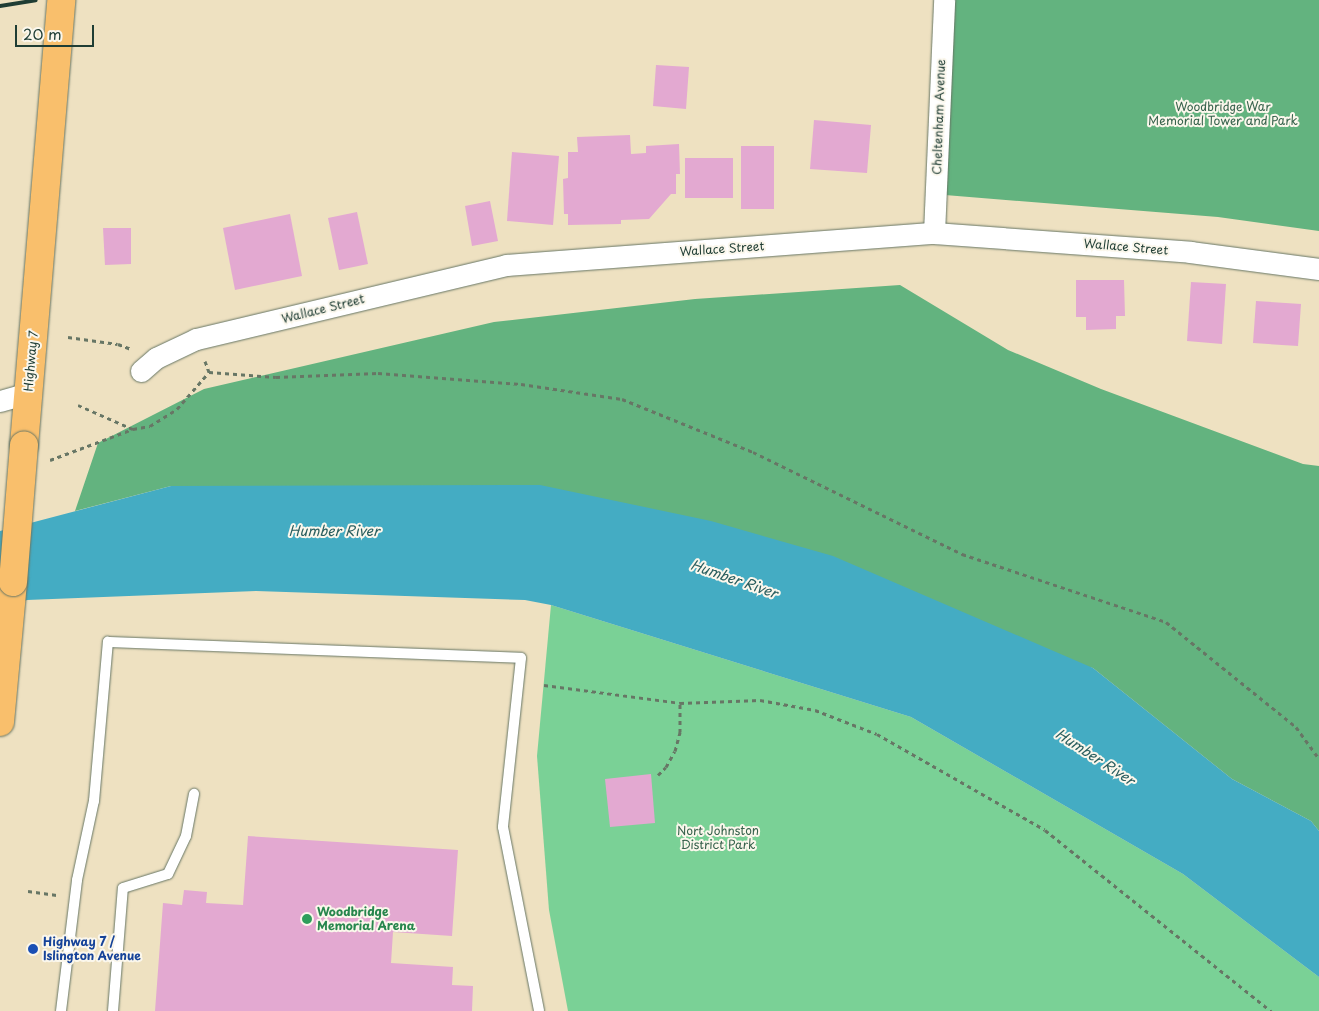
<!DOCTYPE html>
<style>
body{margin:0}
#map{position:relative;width:1319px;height:1011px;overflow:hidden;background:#eee1c1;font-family:"Playpen Sans",sans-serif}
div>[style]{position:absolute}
.green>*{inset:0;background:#7ad196}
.forest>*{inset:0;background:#63b37f}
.water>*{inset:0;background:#44acc3}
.building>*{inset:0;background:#e3a9d1}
.path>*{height:3px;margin-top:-1.5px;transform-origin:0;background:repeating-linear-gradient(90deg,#677665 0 4px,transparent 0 8px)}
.roads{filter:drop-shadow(0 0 1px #677665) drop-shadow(0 0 1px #677665)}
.lane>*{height:10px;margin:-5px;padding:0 5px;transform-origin:5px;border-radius:5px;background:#fff}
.street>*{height:21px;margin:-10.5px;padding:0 10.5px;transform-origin:10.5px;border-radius:10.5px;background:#fff}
.primary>*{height:28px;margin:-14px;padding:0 14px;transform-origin:14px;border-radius:14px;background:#f9bf6c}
.rail>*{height:4px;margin:-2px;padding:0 2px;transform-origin:2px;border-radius:2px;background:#1f3d34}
.bridges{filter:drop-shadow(0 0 1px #677665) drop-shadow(0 0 1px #677665)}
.primary-bridge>*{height:28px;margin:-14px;padding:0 14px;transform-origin:14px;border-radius:14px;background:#f9bf6c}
.dots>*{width:14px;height:14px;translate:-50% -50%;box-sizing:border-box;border:2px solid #fbf7ec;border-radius:50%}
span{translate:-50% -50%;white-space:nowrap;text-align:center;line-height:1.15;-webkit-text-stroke:4px #fbf7ec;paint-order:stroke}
.park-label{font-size:12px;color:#36624c}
.street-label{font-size:12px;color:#1f3d34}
.leisure-label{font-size:12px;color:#27864d;font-weight:700}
.left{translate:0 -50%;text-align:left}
.transit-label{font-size:12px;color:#164399;font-weight:700}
.water-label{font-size:14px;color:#2a5e5f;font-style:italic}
.scale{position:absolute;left:15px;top:25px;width:79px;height:22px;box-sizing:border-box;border:2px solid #1f3d34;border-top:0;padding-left:6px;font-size:15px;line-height:18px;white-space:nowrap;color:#1f3d34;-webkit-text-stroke:4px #fbf7ec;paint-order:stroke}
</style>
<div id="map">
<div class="green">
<div style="clip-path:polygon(551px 605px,911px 717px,1183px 874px,1319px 977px,1319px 1011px,568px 1011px,549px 910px,537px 756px)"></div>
</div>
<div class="forest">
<div style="clip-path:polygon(952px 0,1319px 0,1319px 231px,1218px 217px,945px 195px)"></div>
<div style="clip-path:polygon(900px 285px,1008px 350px,1101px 389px,1303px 464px,1319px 466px,1319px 831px,1311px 821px,1232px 779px,1093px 668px,171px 486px,75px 511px,98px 443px,204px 389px,494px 322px,695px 299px)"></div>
</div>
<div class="water">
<div style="clip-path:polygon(540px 485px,711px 521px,833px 556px,1093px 668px,1232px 779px,1311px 821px,1319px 831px,1319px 977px,1183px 874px,911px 717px,551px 605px,525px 600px,256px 591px,27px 600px,0 611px,0 531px,171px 486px)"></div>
</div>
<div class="building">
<div style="clip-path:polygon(656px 65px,689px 67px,686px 109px,653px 106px)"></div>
<div style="clip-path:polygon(814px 120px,871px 125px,867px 173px,810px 169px)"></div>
<div style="clip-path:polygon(630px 135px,631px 154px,646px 153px,646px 146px,679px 144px,680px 174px,676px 174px,676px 194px,671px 194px,649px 219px,621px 220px,621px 224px,568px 225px,568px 214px,564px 214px,563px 179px,568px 178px,568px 152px,578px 152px,577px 137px)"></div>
<div style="clip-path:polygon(741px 146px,774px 146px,774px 209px,741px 209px)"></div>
<div style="clip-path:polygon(512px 152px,559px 156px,553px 225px,507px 221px)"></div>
<div style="clip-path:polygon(685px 158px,733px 158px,733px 198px,685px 198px)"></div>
<div style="clip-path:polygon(490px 201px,498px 241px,472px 246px,465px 206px)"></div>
<div style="clip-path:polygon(357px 212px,368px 264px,339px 270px,328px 218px)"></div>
<div style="clip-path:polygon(290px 214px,302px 276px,235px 290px,223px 228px)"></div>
<div style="clip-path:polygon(103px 228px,131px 228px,131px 264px,105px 265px)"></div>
<div style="clip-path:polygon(1076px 280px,1124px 280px,1125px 316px,1116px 316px,1116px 329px,1086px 330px,1086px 317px,1076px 317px)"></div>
<div style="clip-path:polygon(1191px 282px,1226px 284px,1222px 344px,1187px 341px)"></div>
<div style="clip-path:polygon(1256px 301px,1301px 304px,1298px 346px,1253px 343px)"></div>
<div style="clip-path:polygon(651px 774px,655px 823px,610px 827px,605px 779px)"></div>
<div style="clip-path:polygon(248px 836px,458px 850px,452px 936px,393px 932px,391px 963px,453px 967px,452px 985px,473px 986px,472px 1011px,155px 1011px,163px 903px,182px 905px,184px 890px,207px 892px,206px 903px,243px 905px)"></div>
</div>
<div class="path">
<div style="left:68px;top:337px;width:50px;rotate:8deg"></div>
<div style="left:118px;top:344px;width:14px;rotate:21deg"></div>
<div style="left:205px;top:361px;width:12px;rotate:70deg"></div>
<div style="left:78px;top:405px;width:60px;rotate:23.6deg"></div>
<div style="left:133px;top:429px;width:17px;rotate:-10deg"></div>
<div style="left:150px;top:426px;width:32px;rotate:-32deg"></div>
<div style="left:177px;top:409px;width:49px;rotate:-49.1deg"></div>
<div style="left:209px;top:372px;width:67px;rotate:4.3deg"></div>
<div style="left:276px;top:377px;width:102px;rotate:-2.2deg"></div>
<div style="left:378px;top:373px;width:143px;rotate:4.4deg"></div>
<div style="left:521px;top:384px;width:102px;rotate:8.4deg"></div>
<div style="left:622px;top:399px;width:141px;rotate:22deg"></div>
<div style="left:753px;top:452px;width:233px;rotate:26deg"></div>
<div style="left:962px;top:554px;width:215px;rotate:18.4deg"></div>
<div style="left:1166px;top:622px;width:167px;rotate:38.9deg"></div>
<div style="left:1296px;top:727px;width:39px;rotate:54deg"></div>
<div style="left:50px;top:460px;width:89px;rotate:-20.5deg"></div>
<div style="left:544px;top:685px;width:137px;rotate:7.5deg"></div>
<div style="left:680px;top:703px;width:80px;rotate:-2.1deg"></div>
<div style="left:760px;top:700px;width:56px;rotate:10.3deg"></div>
<div style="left:815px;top:710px;width:66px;rotate:21.2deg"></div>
<div style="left:877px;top:734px;width:193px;rotate:29.7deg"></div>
<div style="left:1045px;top:830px;width:290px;rotate:38.7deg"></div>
<div style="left:658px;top:775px;width:11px;rotate:-45deg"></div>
<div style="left:666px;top:767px;width:18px;rotate:-61deg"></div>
<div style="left:675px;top:751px;width:20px;rotate:-75deg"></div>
<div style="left:680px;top:732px;width:29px;rotate:-90deg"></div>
<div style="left:28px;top:891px;width:29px;rotate:8deg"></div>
</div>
<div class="roads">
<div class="lane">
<div style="left:61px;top:1011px;width:132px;rotate:-83deg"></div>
<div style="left:77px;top:880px;width:81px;rotate:-77.9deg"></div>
<div style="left:94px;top:801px;width:160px;rotate:-85deg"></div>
<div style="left:108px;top:642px;width:413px;rotate:2.2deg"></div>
<div style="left:521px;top:658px;width:170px;rotate:96.1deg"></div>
<div style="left:503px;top:827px;width:187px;rotate:78.9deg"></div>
<div style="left:113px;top:1011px;width:123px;rotate:-85.4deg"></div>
<div style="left:123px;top:888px;width:47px;rotate:-17.3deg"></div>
<div style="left:168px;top:874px;width:42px;rotate:-64.7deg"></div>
<div style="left:186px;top:836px;width:43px;rotate:-79.2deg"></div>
</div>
<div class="street">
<div style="left:934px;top:233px;width:233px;rotate:-87.5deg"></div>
<div style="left:141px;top:371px;width:20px;rotate:-41deg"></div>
<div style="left:156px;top:358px;width:44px;rotate:-25.4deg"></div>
<div style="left:196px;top:339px;width:319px;rotate:-13.4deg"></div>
<div style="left:506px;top:265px;width:429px;rotate:-4.3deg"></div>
<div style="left:934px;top:233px;width:257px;rotate:4.2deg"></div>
<div style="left:1190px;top:252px;width:130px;rotate:7.5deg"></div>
<div style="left:0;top:401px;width:29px;rotate:-16deg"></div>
</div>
<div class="primary">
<div style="left:24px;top:445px;width:447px;rotate:-85.2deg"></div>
<div style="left:0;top:722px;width:141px;rotate:-84.7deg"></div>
</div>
</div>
<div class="rail">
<div style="left:0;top:6px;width:36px;rotate:-9deg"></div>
</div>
<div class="bridges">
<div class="primary-bridge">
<div style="left:13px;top:582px;width:137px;rotate:-85.4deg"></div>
</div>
</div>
<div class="dots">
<div style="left:307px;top:919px;background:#2e9e5b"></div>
<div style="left:33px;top:949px;background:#1a4fb4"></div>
</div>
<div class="park-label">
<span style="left:1223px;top:114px">Woodbridge War<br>Memorial Tower and Park</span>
<span style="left:718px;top:838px">Nort Johnston<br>District Park</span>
</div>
<div class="street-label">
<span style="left:939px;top:117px;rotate:-88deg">Cheltenham Avenue</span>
<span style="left:1126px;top:247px;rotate:5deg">Wallace Street</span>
<span style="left:722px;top:249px;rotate:-4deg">Wallace Street</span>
<span style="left:323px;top:309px;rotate:-14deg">Wallace Street</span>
<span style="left:31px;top:361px;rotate:-85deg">Highway 7</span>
</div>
<div class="leisure-label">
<span class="left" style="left:317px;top:919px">Woodbridge<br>Memorial Arena</span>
</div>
<div class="transit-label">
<span class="left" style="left:43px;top:949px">Highway 7 /<br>Islington Avenue</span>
</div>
<div class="water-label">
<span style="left:334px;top:531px">Humber River</span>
<span style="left:734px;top:579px;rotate:19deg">Humber River</span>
<span style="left:1095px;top:757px;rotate:33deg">Humber River</span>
</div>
<div class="scale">20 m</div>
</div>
